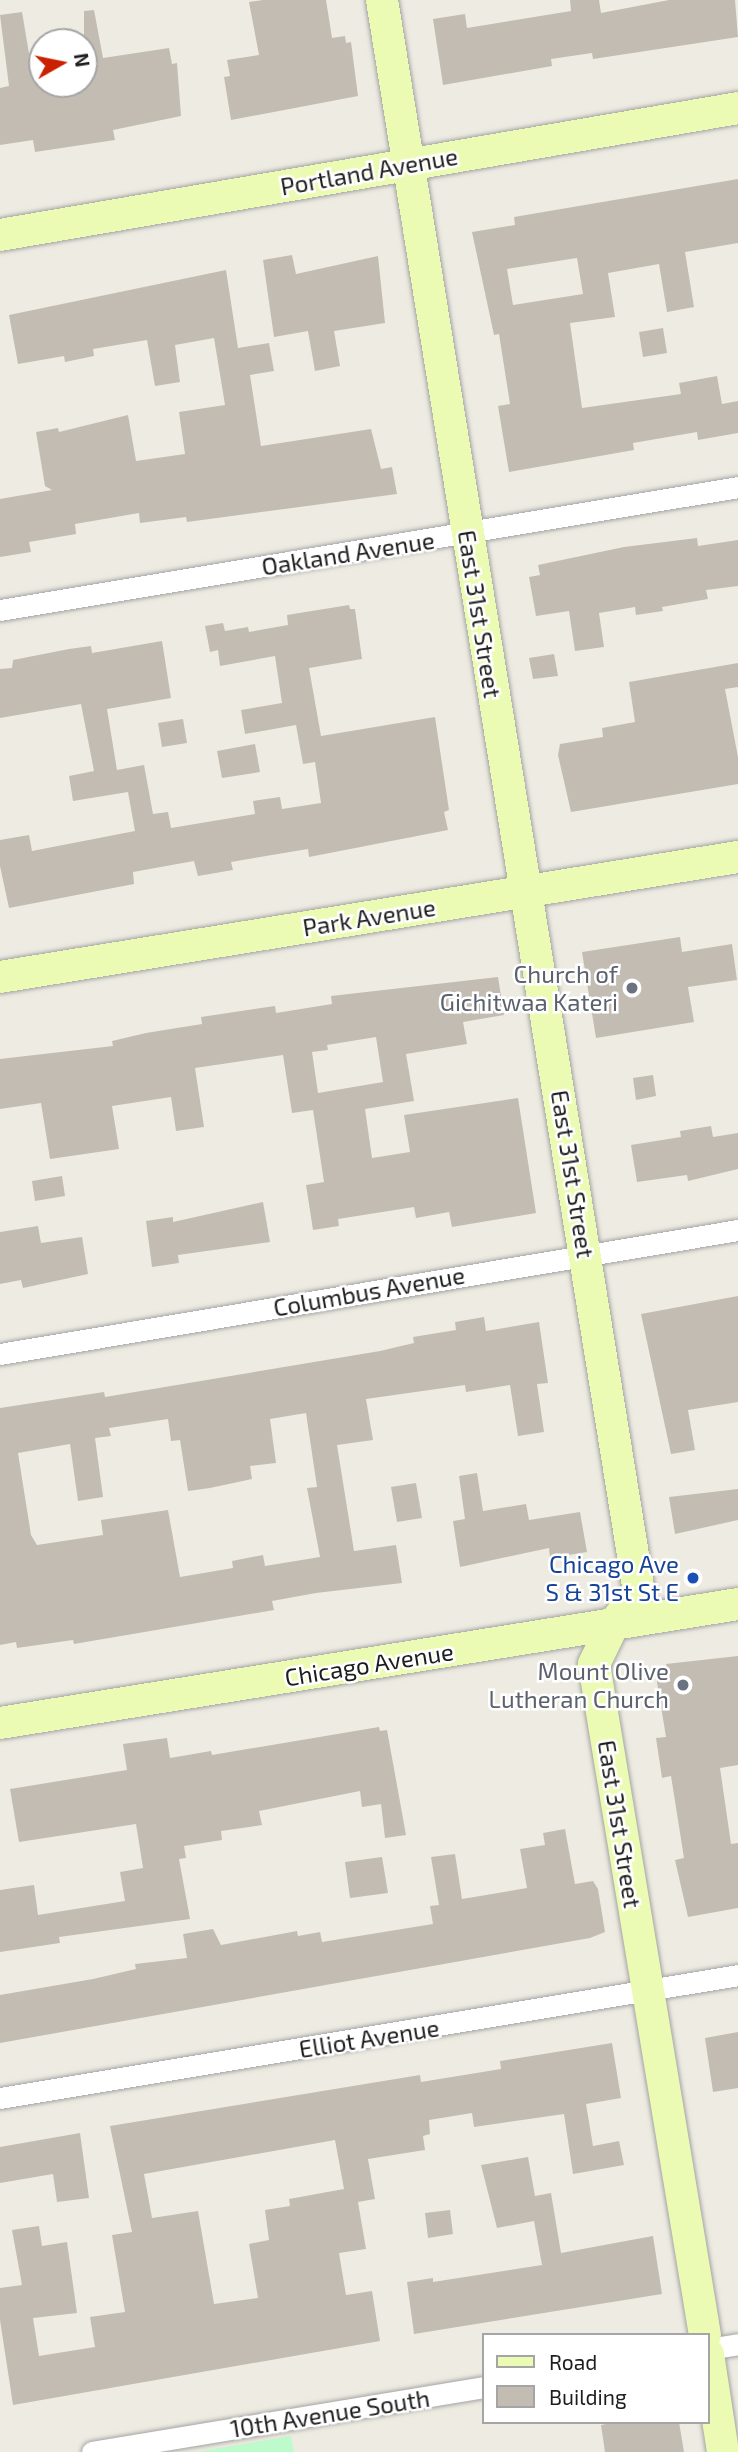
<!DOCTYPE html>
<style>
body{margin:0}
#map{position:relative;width:738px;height:2452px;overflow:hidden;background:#eeece2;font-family:"Exo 2",sans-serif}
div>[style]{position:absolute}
.park>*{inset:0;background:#bdfbcc}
.building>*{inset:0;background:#c3bcb2}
.roads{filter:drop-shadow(0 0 2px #a4a4a4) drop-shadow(0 0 2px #a4a4a4)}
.street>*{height:21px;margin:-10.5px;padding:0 10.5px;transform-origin:10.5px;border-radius:10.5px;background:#fff}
.secondary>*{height:32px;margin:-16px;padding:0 16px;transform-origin:16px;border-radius:16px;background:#ecfbb3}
.dots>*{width:19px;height:19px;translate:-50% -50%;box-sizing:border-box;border:4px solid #fff;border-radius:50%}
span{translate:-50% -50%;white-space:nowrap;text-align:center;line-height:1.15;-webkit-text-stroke:5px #fff;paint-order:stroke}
.street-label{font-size:24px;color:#1d1d1d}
.worship-label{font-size:24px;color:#5b616d}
.right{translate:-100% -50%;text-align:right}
.transit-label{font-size:24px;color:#164399}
.legend{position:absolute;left:482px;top:2333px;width:228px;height:91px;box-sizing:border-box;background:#fff;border:2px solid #a5a5a5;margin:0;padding:9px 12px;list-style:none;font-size:21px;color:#1d1d1d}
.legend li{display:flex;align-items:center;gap:14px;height:35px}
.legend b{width:35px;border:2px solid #a5a5a5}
.north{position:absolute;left:28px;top:28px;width:70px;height:70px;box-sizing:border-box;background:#fff;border:2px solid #a5a5a5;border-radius:50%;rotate:81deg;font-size:19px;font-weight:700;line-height:28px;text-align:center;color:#1d1d1d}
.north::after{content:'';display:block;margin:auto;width:24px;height:32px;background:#ca2100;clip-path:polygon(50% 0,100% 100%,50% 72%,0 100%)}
</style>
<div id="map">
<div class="park">
<div style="clip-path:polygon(291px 2436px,294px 2452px,197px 2452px)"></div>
</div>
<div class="building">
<div style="clip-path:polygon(263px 0,326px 0,332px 38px,345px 36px,346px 43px,351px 42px,358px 96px,231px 120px,224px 77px,230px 76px,227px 60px,259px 55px,249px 2px)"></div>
<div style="clip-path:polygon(570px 0,599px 0,601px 13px,669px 0,735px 0,738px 37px,593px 59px,592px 53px,551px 59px,552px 66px,443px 85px,433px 19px,465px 14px,467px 28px,571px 11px)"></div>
<div style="clip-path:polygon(94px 10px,103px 58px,169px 48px,172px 64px,177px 63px,181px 116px,113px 130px,115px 140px,35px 152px,33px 140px,0 145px,0 88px,9px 86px,0 15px,22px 12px,33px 77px,42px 75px,42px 84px,84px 84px,84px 11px)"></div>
<div style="clip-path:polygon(evenodd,738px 179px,738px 243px,685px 252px,694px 307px,667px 312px,659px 264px,608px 273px,615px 317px,570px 323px,582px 408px,681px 394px,679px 383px,717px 376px,722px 404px,738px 401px,738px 433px,698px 440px,697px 432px,633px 443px,634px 450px,509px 472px,498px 406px,510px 404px,499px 334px,494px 335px,472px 232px,515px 225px,514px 217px,738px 179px,577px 258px,583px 294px,513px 305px,507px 269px,577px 258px)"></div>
<div style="clip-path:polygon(292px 255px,296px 274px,378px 256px,385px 323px,334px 331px,340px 366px,315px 371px,308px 331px,274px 337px,263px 260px)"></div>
<div style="clip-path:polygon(226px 270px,238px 348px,269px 343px,274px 371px,250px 375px,261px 446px,371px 429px,381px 469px,392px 467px,397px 494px,187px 522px,186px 517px,140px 523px,139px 513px,75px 524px,76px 534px,29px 542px,31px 552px,0 557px,0 499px,52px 490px,45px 486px,36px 432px,58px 428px,59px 432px,128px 415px,136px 461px,185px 454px,179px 412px,225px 405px,214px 338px,175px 345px,180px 382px,155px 386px,147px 340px,93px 349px,94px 356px,65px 362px,64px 356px,18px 364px,9px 315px)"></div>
<div style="clip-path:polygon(663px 328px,667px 353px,643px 357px,639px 332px)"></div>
<div style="clip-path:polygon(697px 538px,698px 546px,738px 540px,738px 586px,706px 590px,708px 599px,662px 607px,663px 611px,636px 615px,635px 607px,599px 613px,604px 647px,575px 651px,569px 611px,536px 616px,529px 577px,540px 575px,538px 565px,624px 547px)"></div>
<div style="clip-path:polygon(349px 605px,350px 609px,355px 609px,362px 659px,309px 668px,321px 736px,435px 717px,449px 810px,444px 812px,448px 830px,309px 857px,308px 849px,231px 862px,233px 870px,198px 876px,194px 861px,133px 872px,134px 884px,9px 908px,0 866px,0 840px,29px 835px,32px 851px,135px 831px,128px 792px,73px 801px,69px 776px,94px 771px,81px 704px,0 718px,0 669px,12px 668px,13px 660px,69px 649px,91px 646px,92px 653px,162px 641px,171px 698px,107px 709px,117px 770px,144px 765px,153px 814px,168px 812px,171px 828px,255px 814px,253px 801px,280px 797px,282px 809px,321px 803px,315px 762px,303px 764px,296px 725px,245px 734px,241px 710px,282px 703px,275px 656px,220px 666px,218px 650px,210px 652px,205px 626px,223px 623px,225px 631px,248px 627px,249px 632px,288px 625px,287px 615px)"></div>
<div style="clip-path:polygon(554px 654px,558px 676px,533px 679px,529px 658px)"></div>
<div style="clip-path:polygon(738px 663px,738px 687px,725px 689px,738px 757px,738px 784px,571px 812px,558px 755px,560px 744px,603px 737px,602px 728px,635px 722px,629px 682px)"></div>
<div style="clip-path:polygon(183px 719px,187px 743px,162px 747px,158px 723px)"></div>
<div style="clip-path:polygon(255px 744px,260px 772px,222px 778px,217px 751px)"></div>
<div style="clip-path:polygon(680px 937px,682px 952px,732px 944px,737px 980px,688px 987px,694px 1022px,596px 1038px,582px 952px)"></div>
<div style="clip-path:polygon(evenodd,498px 977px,504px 1015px,463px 1022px,467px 1044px,406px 1054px,414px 1101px,365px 1109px,372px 1158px,410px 1152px,404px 1115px,518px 1098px,536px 1213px,452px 1227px,449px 1212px,416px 1218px,414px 1207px,338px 1219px,339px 1226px,313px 1230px,306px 1185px,324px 1182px,313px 1110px,292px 1113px,283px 1055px,195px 1068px,204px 1127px,176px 1131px,171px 1097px,112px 1106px,119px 1149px,50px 1159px,41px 1103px,0 1109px,0 1059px,113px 1046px,112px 1041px,146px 1033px,202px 1024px,201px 1017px,275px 1006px,276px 1013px,332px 1004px,331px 996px,498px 977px,376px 1037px,383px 1082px,318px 1093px,312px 1052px,328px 1050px,327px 1045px,376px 1037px)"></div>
<div style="clip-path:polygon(653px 1075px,656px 1096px,636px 1100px,633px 1078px)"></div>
<div style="clip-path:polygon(711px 1126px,713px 1137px,738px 1133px,738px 1169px,688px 1181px,687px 1175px,637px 1182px,631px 1145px,681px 1137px,680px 1131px)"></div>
<div style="clip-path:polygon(62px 1176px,65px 1196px,35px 1201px,32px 1181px)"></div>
<div style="clip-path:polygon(263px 1202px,270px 1242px,178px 1255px,179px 1263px,152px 1267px,146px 1221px,173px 1217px,173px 1222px)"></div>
<div style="clip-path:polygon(38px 1226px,41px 1243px,82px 1237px,88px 1274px,23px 1288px,21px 1280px,0 1284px,0 1232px)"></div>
<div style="clip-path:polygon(738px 1296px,738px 1402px,688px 1410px,695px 1450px,671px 1454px,641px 1314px)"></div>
<div style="clip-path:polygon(evenodd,484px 1317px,486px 1331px,539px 1322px,548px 1383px,537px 1384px,544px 1432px,518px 1436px,510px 1385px,466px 1392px,465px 1385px,366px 1399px,373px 1440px,337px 1445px,354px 1551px,396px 1545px,402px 1583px,316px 1593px,272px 1601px,274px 1610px,74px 1644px,73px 1640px,17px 1648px,16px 1642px,0 1645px,0 1408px,104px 1392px,105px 1397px,380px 1351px,414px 1343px,413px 1337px,456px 1330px,455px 1322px,484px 1317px,306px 1413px,317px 1487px,307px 1488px,320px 1557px,265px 1566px,263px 1555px,232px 1561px,233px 1568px,180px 1577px,168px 1510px,101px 1520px,103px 1535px,37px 1545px,31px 1535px,18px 1453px,70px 1444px,78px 1501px,103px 1497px,95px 1438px,111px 1436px,109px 1428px,168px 1419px,171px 1441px,180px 1440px,188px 1491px,210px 1488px,252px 1479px,250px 1466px,276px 1463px,270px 1419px,306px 1413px)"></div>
<div style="clip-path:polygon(477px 1473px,483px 1511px,526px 1504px,529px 1520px,580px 1512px,587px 1552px,550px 1558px,549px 1548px,460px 1567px,453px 1521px,465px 1519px,459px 1476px)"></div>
<div style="clip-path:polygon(416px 1483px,422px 1518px,397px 1522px,391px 1487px)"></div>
<div style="clip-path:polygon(738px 1489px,738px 1520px,675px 1534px,669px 1497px)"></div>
<div style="clip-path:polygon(738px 1656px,738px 1765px,720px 1768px,731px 1844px,738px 1843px,738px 1908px,688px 1917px,675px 1860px,684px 1858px,671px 1776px,662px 1778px,656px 1738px,666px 1737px,656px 1676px,668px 1672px,666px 1664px)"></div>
<div style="clip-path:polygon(379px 1727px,380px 1731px,387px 1730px,406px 1835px,385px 1838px,381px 1804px,362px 1807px,360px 1791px,259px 1811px,262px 1825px,221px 1831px,222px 1840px,184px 1846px,186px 1858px,179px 1859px,190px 1919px,59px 1937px,60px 1943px,0 1952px,0 1890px,34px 1885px,38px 1915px,125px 1901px,120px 1872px,143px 1868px,136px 1824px,19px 1842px,10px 1789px,127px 1770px,123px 1744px,167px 1738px,170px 1758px,211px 1751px,212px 1755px)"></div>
<div style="clip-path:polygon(565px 1829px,575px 1884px,593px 1881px,598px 1889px,605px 1932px,590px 1938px,0 2043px,0 1995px,93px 1979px,136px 1969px,135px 1964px,187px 1958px,183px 1934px,213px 1929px,221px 1945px,297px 1931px,298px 1936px,320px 1932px,322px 1942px,433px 1924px,430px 1906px,439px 1905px,431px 1857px,455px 1854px,462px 1899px,527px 1888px,520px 1849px,545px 1845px,543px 1833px)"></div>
<div style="clip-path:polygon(382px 1857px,388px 1893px,350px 1898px,345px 1862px)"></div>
<div style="clip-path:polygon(738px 2032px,738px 2088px,713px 2092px,705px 2038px)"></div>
<div style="clip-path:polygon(evenodd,612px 2043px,621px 2098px,586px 2104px,593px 2146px,619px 2141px,624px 2165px,573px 2174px,564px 2114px,474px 2127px,472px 2113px,429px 2120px,430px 2134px,423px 2136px,425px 2150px,368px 2159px,375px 2199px,358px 2202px,366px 2249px,339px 2253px,346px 2295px,372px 2291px,380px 2341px,13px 2405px,0 2320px,0 2288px,22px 2285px,12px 2230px,39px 2226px,42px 2246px,67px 2242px,77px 2313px,33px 2318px,39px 2356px,95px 2347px,90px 2317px,125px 2312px,112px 2235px,132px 2232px,110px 2126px,420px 2075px,421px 2082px,501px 2069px,500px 2061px,612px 2043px,335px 2140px,344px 2189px,289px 2199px,290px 2206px,265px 2210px,269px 2240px,249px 2244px,258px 2298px,214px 2304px,198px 2211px,152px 2218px,144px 2174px,335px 2140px)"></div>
<div style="clip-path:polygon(80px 2133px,89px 2198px,57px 2202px,53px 2174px,0 2183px,0 2147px)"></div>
<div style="clip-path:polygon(528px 2157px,535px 2196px,551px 2193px,561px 2253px,653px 2236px,662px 2294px,414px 2334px,407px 2282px,433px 2278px,433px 2282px,542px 2265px,534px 2221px,497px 2228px,481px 2165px)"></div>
<div style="clip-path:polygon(450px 2210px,453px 2234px,428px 2238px,425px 2213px)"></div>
<div style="clip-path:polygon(617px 2422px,679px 2422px,684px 2452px,605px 2452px,601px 2425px)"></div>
</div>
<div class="roads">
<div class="street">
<div style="left:0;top:610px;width:748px;rotate:-9.46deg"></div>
<div style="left:0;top:1354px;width:748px;rotate:-9.54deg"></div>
<div style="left:0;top:2098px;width:748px;rotate:-9.46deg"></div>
<div style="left:708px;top:2349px;width:30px;rotate:-9deg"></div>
<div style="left:92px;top:2452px;width:397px;rotate:-9.4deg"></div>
</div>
<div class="secondary">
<div style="left:382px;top:0;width:1613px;rotate:80.83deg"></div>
<div style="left:639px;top:1592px;width:42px;rotate:128.2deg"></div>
<div style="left:613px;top:1625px;width:43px;rotate:116deg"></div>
<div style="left:594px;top:1664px;width:680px;rotate:80.61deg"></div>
<div style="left:0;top:235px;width:749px;rotate:-9.76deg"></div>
<div style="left:0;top:977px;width:748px;rotate:-9.24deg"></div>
<div style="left:0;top:1723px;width:748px;rotate:-9.16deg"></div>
<div style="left:708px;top:2354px;width:99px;rotate:81.3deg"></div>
</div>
</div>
<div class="dots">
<div style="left:632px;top:988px;background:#6b7280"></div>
<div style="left:693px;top:1578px;background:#1a4fb4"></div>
<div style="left:683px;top:1685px;background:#6b7280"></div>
</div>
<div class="street-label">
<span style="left:369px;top:171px;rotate:-10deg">Portland Avenue</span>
<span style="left:348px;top:553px;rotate:-9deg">Oakland Avenue</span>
<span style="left:480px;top:614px;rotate:81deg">East 31st Street</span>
<span style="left:369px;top:917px;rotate:-9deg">Park Avenue</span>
<span style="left:573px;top:1174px;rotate:81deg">East 31st Street</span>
<span style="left:369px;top:1291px;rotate:-10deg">Columbus Avenue</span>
<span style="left:369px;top:1664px;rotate:-9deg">Chicago Avenue</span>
<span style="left:620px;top:1824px;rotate:81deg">East 31st Street</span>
<span style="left:369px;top:2038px;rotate:-9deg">Elliot Avenue</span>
<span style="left:330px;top:2413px;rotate:-9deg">10th Avenue South</span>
</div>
<div class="worship-label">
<span class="right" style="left:618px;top:988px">Church of<br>Gichitwaa Kateri</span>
<span class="right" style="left:669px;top:1685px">Mount Olive<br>Lutheran Church</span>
</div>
<div class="transit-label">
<span class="right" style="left:679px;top:1578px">Chicago Ave<br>S &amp; 31st St E</span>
</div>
<ul class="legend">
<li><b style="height:9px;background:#ecfbb3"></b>Road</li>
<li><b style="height:19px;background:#c3bcb2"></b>Building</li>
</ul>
<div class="north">N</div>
</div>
